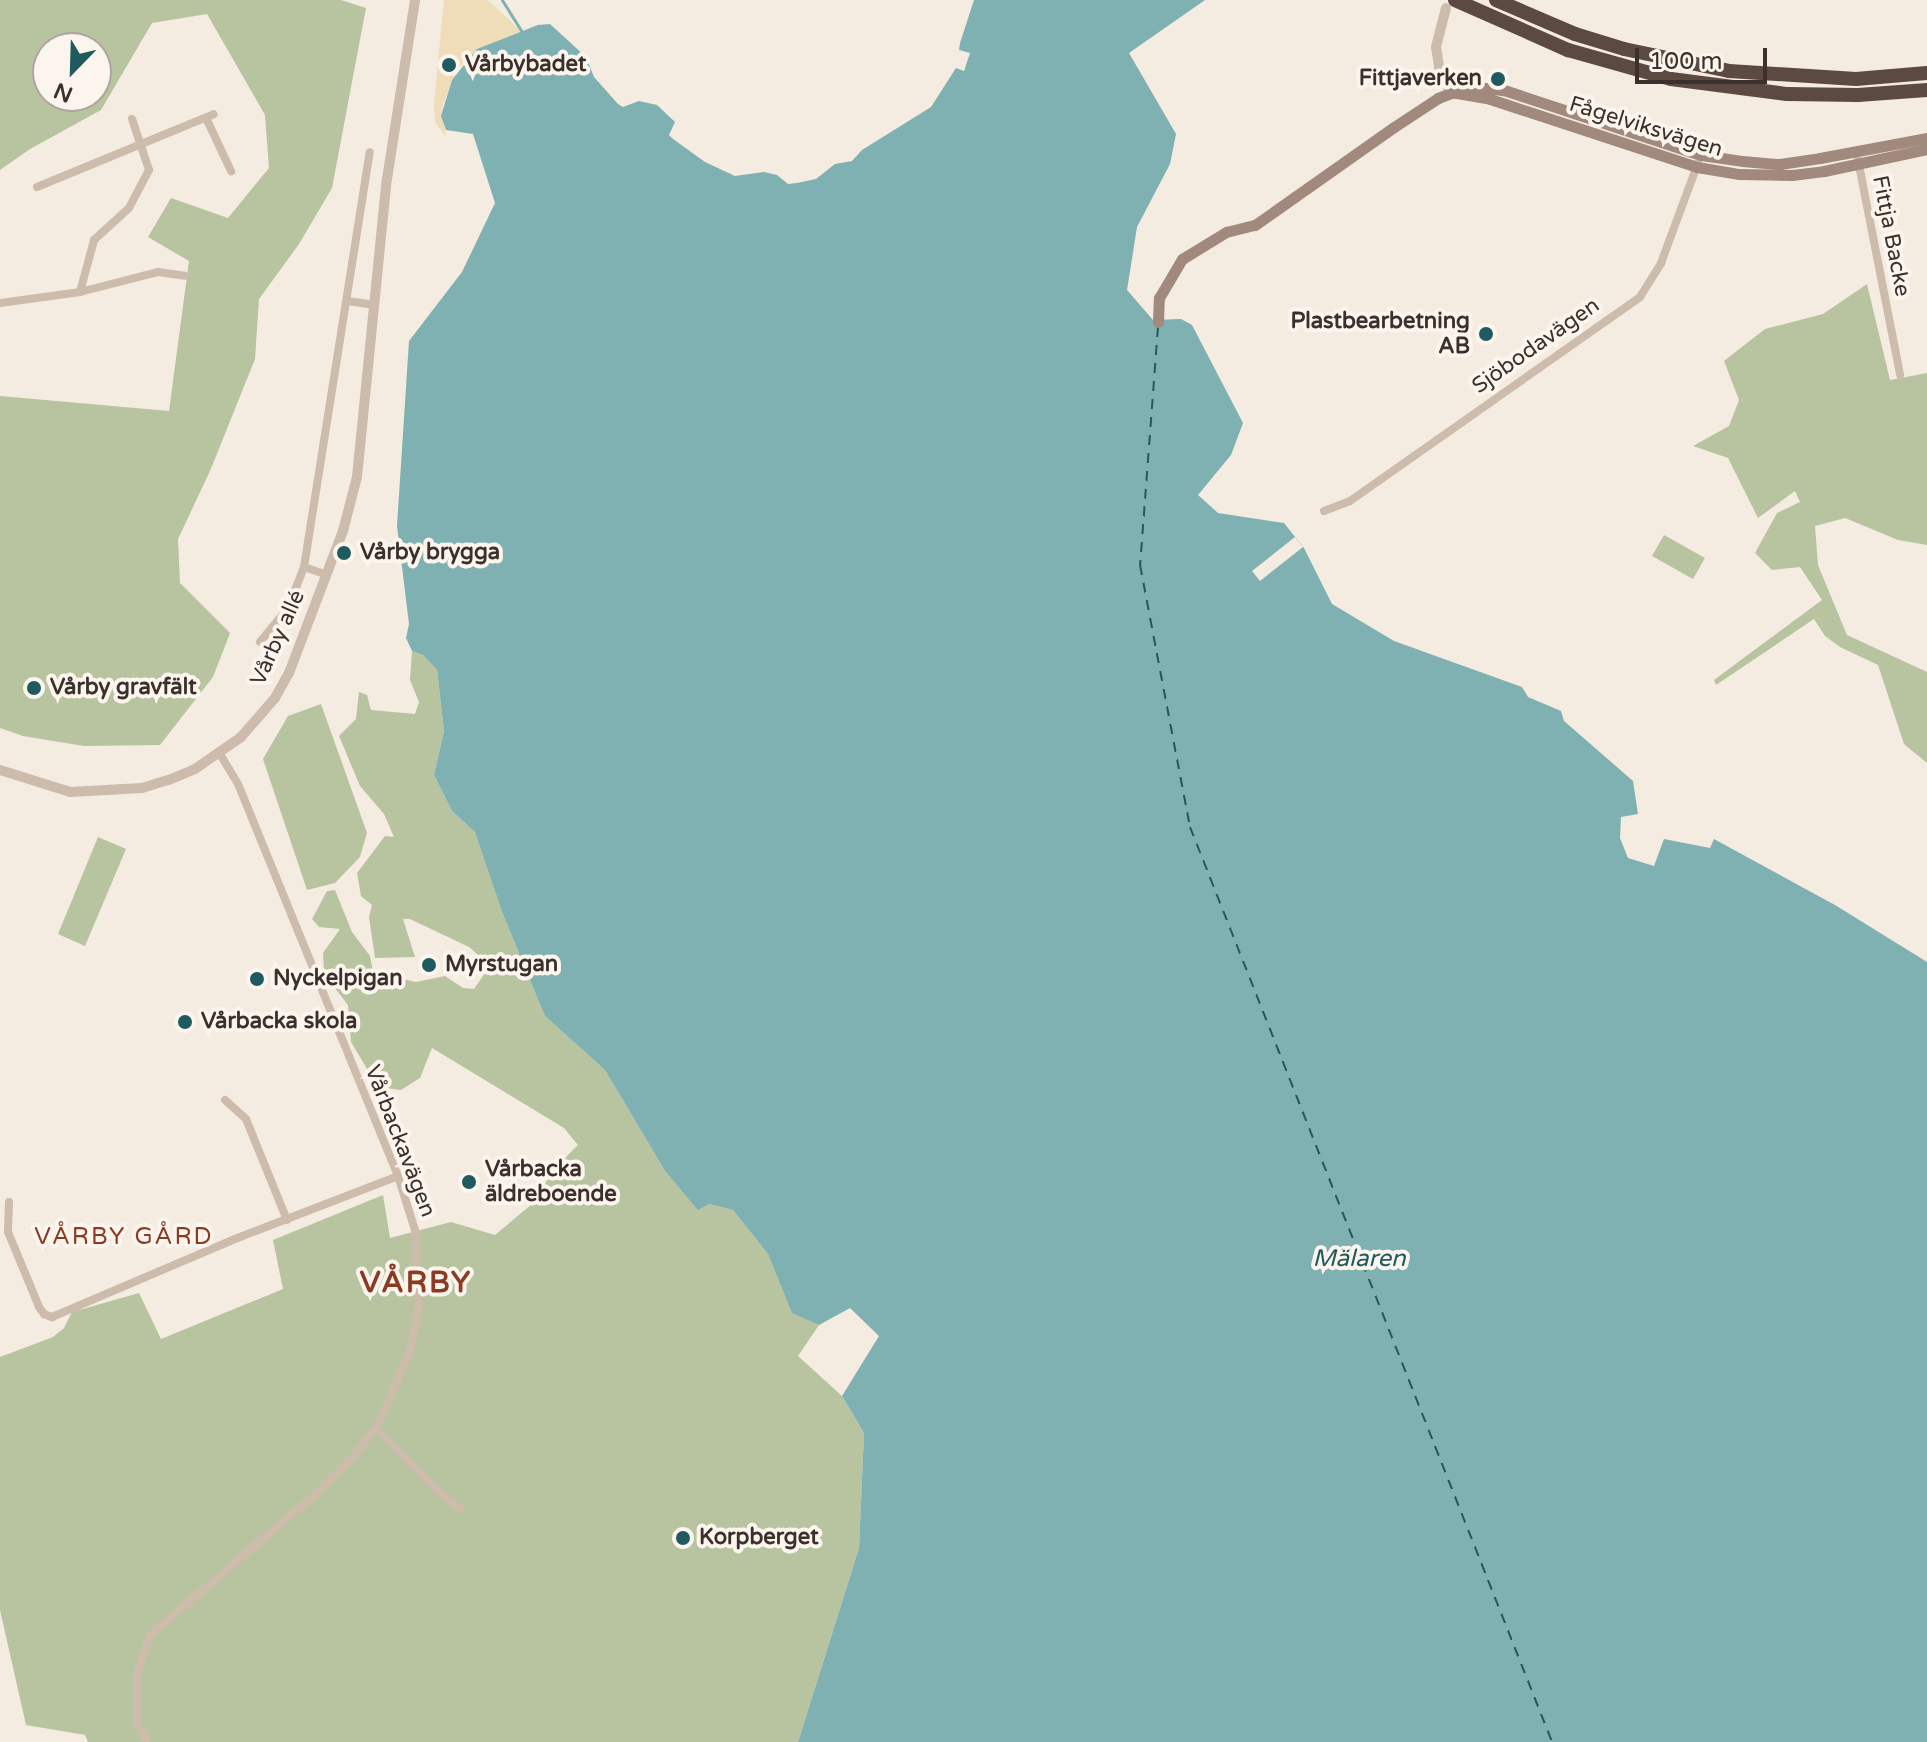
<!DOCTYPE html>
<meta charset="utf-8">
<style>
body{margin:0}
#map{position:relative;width:1927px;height:1742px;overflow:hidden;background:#f4ebe1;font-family:"Varela Round",sans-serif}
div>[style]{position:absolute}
.green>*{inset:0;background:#b8c4a0}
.sand>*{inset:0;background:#efdcb8}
.water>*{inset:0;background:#7fb0b2}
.pier>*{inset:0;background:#f4ebe1}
.stream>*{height:3px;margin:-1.5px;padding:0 1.5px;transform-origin:1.5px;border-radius:1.5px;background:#7fb0b2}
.ferry>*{height:2px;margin-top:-1px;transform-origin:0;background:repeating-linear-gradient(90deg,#1f5a5e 0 10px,transparent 0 18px)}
.minor>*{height:8px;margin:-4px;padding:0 4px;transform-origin:4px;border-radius:4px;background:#cdbbac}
.tertiary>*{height:10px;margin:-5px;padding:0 5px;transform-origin:5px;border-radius:5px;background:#cdbbac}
.secondary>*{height:11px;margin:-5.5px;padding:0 5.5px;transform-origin:5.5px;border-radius:5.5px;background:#a18a7d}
.motorway>*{height:14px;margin:-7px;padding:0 7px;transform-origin:7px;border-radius:7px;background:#5c4a42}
.dots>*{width:22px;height:22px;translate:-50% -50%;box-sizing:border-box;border:4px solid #fbf5ee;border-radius:50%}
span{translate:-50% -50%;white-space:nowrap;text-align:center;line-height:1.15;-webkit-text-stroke:8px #fbf5ee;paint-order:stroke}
.poi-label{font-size:22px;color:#3b302b;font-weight:700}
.left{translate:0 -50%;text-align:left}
.right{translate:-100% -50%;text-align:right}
.street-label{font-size:22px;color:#3b302b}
.neighbourhood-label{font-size:24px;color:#8c3b22;letter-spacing:2px}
.water-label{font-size:24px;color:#1f5a5e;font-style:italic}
.district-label{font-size:30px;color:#8c3b22;font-weight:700;letter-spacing:2px}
.north{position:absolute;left:32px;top:32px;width:80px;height:80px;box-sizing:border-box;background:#fbf5ee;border:2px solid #aea6a0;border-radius:50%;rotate:203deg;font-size:22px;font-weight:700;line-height:32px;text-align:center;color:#3b302b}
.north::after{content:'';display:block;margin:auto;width:28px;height:36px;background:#1f5a5e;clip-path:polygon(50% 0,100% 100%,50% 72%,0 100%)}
.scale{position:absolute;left:1635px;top:48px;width:132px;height:36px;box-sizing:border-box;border:4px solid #3b302b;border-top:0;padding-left:10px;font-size:24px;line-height:28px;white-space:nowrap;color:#3b302b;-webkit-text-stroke:6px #fbf5ee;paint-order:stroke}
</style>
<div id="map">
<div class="green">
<div style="clip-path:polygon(evenodd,0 0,341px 0,366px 8px,332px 188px,299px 244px,259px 299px,255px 359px,210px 471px,178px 539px,180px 583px,230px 633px,213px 677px,160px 745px,84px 746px,23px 736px,0 728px,0 396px,169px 411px,189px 261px,148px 237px,171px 198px,228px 218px,269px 168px,265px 115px,207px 14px,152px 23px,101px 110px,30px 149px,0 170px,0 0,48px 48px,96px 48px,96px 96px,48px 96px,48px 48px)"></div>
<div style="clip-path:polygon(1867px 284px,1890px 380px,1927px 373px,1927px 545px,1898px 540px,1845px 518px,1815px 526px,1818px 565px,1847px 635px,1927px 672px,1927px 763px,1904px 744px,1878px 665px,1840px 647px,1825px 636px,1814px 619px,1716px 685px,1714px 680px,1822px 600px,1800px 567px,1772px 570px,1755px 553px,1777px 513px,1800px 502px,1795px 491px,1758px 518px,1728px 458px,1693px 446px,1729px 426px,1739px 400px,1724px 361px,1765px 329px,1823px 314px)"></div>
<div style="clip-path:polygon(1664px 535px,1705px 558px,1693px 579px,1652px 556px)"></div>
<div style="clip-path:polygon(412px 651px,423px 655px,437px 670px,444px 731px,434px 775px,452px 811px,475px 832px,545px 1016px,605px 1070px,665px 1171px,698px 1209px,709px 1204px,733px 1210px,768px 1254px,792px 1312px,819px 1325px,798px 1356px,842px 1396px,864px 1433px,859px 1548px,798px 1742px,88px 1742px,85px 1735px,26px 1725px,0 1610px,0 1357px,53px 1337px,64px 1328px,72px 1312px,139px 1293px,161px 1339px,283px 1289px,273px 1240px,383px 1195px,390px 1238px,451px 1222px,495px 1235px,532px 1204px,555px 1168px,578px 1145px,564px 1128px,432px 1048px,420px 1078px,401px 1090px,378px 1087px,351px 1042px,348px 1005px,324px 974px,323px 953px,340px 929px,319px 927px,312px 919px,327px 891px,335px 890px,352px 932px,370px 956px,373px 972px,416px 982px,445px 976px,463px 988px,474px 989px,485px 973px,477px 954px,469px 947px,410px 919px,403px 919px,415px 957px,375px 958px,369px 917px,372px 905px,361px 896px,357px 873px,385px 836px,394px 837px,384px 814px,360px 786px,339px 736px,356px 719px,359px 692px,367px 695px,371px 710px,415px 714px,419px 702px,410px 680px)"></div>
<div style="clip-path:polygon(321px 704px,367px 833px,360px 857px,335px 883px,307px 890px,263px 759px,288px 716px)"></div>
<div style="clip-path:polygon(98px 837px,126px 849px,85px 946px,58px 934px)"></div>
</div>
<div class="sand">
<div style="clip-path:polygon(444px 0,488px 0,521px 31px,478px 49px,464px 61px,452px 80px,442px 108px,446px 137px,435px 122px,434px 104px)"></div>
</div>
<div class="water">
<div style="clip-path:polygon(974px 0,1205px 0,1129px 53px,1176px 134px,1170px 164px,1137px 227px,1127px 290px,1153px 320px,1181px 319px,1192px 325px,1243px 423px,1231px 455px,1198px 495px,1218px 513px,1284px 523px,1304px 548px,1332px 604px,1394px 641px,1522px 687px,1528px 697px,1561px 711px,1564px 721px,1633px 781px,1638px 814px,1621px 817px,1620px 838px,1628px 858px,1654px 866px,1664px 839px,1710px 848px,1714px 839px,1835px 905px,1927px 962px,1927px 1742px,798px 1742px,859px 1548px,864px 1433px,842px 1396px,879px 1336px,850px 1308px,819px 1325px,792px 1313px,768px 1254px,733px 1210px,709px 1204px,698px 1210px,665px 1171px,605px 1070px,545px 1016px,502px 911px,475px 832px,452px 811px,434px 775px,444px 731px,437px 670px,423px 655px,412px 651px,406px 638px,409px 624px,397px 526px,409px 341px,462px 272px,495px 203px,473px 134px,446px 130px,441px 116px,452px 80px,477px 49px,538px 25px,550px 24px,586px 57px,594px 77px,618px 104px,623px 107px,639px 101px,657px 105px,675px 122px,669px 135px,673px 139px,705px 162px,735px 176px,764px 172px,777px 175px,788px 184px,797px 183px,816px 179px,835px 164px,852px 161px,862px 150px,931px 107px,956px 68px,964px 71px,970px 53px,959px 50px,960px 43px)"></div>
</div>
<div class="pier">
<div style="clip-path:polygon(1295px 537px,1303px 547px,1260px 581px,1252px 571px)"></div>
</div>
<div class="stream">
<div style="left:502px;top:0;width:36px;rotate:58deg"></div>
</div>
<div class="ferry">
<div style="left:1158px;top:327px;width:239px;rotate:94.3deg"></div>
<div style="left:1140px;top:565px;width:267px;rotate:79.2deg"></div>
<div style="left:1190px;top:827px;width:984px;rotate:68.41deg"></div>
</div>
<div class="minor">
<div style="left:206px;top:118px;width:59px;rotate:64.7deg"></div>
<div style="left:1858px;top:160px;width:219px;rotate:78.9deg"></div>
<div style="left:37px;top:187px;width:191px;rotate:-22.4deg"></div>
<div style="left:80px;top:292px;width:54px;rotate:-74.9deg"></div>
<div style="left:94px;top:240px;width:47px;rotate:-42.4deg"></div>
<div style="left:129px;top:208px;width:43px;rotate:-62.2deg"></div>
<div style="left:149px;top:170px;width:54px;rotate:-108.4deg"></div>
<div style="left:347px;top:301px;width:27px;rotate:8deg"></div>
<div style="left:0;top:303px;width:81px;rotate:-7.8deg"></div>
<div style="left:80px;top:292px;width:81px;rotate:-14.4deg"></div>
<div style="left:158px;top:272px;width:27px;rotate:8deg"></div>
<div style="left:1324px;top:511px;width:28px;rotate:-21deg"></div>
<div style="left:1350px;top:501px;width:355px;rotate:-35.1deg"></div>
<div style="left:1640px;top:297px;width:40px;rotate:-58deg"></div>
<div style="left:1661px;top:263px;width:107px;rotate:-69.7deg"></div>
<div style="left:304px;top:567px;width:24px;rotate:19deg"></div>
<div style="left:260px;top:642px;width:44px;rotate:-50.5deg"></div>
<div style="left:288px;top:608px;width:44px;rotate:-68.7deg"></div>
<div style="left:304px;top:567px;width:420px;rotate:-81deg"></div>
<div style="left:225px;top:1100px;width:28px;rotate:42deg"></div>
<div style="left:246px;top:1119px;width:109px;rotate:67.9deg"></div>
<div style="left:9px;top:1202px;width:30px;rotate:92deg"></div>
<div style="left:8px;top:1232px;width:81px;rotate:67.5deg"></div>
<div style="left:39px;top:1307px;width:9px;rotate:54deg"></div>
<div style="left:44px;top:1314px;width:9px;rotate:21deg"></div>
<div style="left:52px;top:1317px;width:204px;rotate:-23.1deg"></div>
<div style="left:240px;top:1237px;width:169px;rotate:-21.1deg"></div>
<div style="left:376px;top:1428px;width:88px;rotate:45.5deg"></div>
<div style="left:438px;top:1491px;width:28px;rotate:38deg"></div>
<div style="left:147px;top:1742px;width:22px;rotate:-117deg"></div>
<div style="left:137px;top:1722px;width:49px;rotate:-90deg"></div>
<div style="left:137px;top:1673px;width:40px;rotate:-71.1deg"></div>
<div style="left:150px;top:1635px;width:213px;rotate:-40.4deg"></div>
<div style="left:312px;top:1497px;width:59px;rotate:-44.3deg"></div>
<div style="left:354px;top:1456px;width:36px;rotate:-52deg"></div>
<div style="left:376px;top:1428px;width:83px;rotate:-65.9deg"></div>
<div style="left:410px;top:1352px;width:48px;rotate:-79.2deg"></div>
<div style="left:419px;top:1305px;width:75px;rotate:-93.1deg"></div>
<div style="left:415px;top:1230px;width:57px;rotate:-107.5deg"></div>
<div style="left:398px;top:1176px;width:423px;rotate:-112.2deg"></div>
<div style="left:238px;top:784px;width:35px;rotate:-121deg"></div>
</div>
<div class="tertiary">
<div style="left:1446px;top:8px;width:40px;rotate:104.4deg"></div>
<div style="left:1436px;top:47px;width:20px;rotate:81deg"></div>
<div style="left:1439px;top:67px;width:27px;rotate:66deg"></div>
<div style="left:0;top:770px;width:73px;rotate:17.4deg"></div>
<div style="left:70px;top:792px;width:72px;rotate:-3.2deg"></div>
<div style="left:142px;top:788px;width:28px;rotate:-17deg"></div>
<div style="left:169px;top:780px;width:28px;rotate:-23deg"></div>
<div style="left:195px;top:769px;width:56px;rotate:-34.8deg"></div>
<div style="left:241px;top:737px;width:52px;rotate:-48.9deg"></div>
<div style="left:275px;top:698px;width:29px;rotate:-61deg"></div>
<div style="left:289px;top:673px;width:152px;rotate:-69.2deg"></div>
<div style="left:343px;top:531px;width:56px;rotate:-75.5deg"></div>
<div style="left:357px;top:477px;width:300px;rotate:-84.3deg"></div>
<div style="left:387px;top:179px;width:181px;rotate:-81.1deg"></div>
</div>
<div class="secondary">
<div style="left:1451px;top:92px;width:40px;rotate:10deg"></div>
<div style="left:1490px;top:99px;width:218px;rotate:18.2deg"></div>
<div style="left:1697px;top:167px;width:43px;rotate:9.5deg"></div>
<div style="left:1739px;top:174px;width:53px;rotate:1.1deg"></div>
<div style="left:1792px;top:175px;width:32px;rotate:-7deg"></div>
<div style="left:1824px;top:171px;width:105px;rotate:-12.1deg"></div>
<div style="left:1158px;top:322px;width:24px;rotate:-88deg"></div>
<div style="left:1159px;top:298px;width:45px;rotate:-59.5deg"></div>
<div style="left:1182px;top:259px;width:52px;rotate:-31.5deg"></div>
<div style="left:1226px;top:232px;width:30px;rotate:-14deg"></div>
<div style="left:1255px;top:225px;width:170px;rotate:-35.2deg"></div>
<div style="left:1394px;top:127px;width:53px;rotate:-33.4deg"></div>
<div style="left:1438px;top:98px;width:33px;rotate:-21deg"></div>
<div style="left:1469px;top:86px;width:35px;rotate:7deg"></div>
<div style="left:1504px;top:90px;width:207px;rotate:18.3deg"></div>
<div style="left:1701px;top:155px;width:41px;rotate:8.3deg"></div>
<div style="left:1742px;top:161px;width:38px;rotate:5deg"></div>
<div style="left:1780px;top:164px;width:40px;rotate:-8.5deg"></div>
<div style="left:1820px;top:158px;width:109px;rotate:-10.6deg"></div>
</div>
<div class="motorway">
<div style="left:1455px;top:0;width:124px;rotate:23.9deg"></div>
<div style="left:1568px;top:50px;width:107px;rotate:15.7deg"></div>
<div style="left:1671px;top:79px;width:117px;rotate:7.4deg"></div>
<div style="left:1787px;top:94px;width:71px;rotate:0.8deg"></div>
<div style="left:1858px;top:95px;width:69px;rotate:-4.1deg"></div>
<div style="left:1496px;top:0;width:86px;rotate:23.3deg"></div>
<div style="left:1575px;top:34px;width:51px;rotate:17deg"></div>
<div style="left:1624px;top:49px;width:107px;rotate:11.8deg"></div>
<div style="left:1729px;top:71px;width:127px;rotate:3.6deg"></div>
<div style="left:1856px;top:79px;width:71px;rotate:-4.8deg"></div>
</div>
<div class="dots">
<div style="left:449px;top:65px;background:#1f5a5e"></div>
<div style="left:1498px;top:79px;background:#1f5a5e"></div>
<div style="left:1486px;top:334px;background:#1f5a5e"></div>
<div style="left:344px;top:553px;background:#1f5a5e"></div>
<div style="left:34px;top:688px;background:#1f5a5e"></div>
<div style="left:429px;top:965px;background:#1f5a5e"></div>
<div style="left:257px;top:979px;background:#1f5a5e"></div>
<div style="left:185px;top:1022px;background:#1f5a5e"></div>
<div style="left:469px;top:1182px;background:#1f5a5e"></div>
<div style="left:683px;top:1538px;background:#1f5a5e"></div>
</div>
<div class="poi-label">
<span class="left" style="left:465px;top:65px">Vårbybadet</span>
<span class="right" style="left:1482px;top:79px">Fittjaverken</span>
<span class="right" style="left:1470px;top:334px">Plastbearbetning<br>AB</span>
<span class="left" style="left:360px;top:553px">Vårby brygga</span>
<span class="left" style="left:50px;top:688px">Vårby gravfält</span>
<span class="left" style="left:445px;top:965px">Myrstugan</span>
<span class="left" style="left:273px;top:979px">Nyckelpigan</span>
<span class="left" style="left:201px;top:1022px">Vårbacka skola</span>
<span class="left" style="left:485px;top:1182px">Vårbacka<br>äldreboende</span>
<span class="left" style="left:699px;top:1538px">Korpberget</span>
</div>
<div class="street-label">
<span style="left:1646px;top:127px;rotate:17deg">Fågelviksvägen</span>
<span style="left:1891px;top:236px;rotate:79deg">Fittja Backe</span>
<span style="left:1536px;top:346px;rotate:-35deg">Sjöbodavägen</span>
<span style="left:278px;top:638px;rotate:-66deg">Vårby allé</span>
<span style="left:400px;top:1141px;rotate:69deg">Vårbackavägen</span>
</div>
<div class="neighbourhood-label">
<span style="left:124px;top:1237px">VÅRBY GÅRD</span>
</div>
<div class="water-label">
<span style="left:1359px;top:1259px">Mälaren</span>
</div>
<div class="district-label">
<span style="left:416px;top:1283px">VÅRBY</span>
</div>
<div class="north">N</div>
<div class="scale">100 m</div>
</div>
